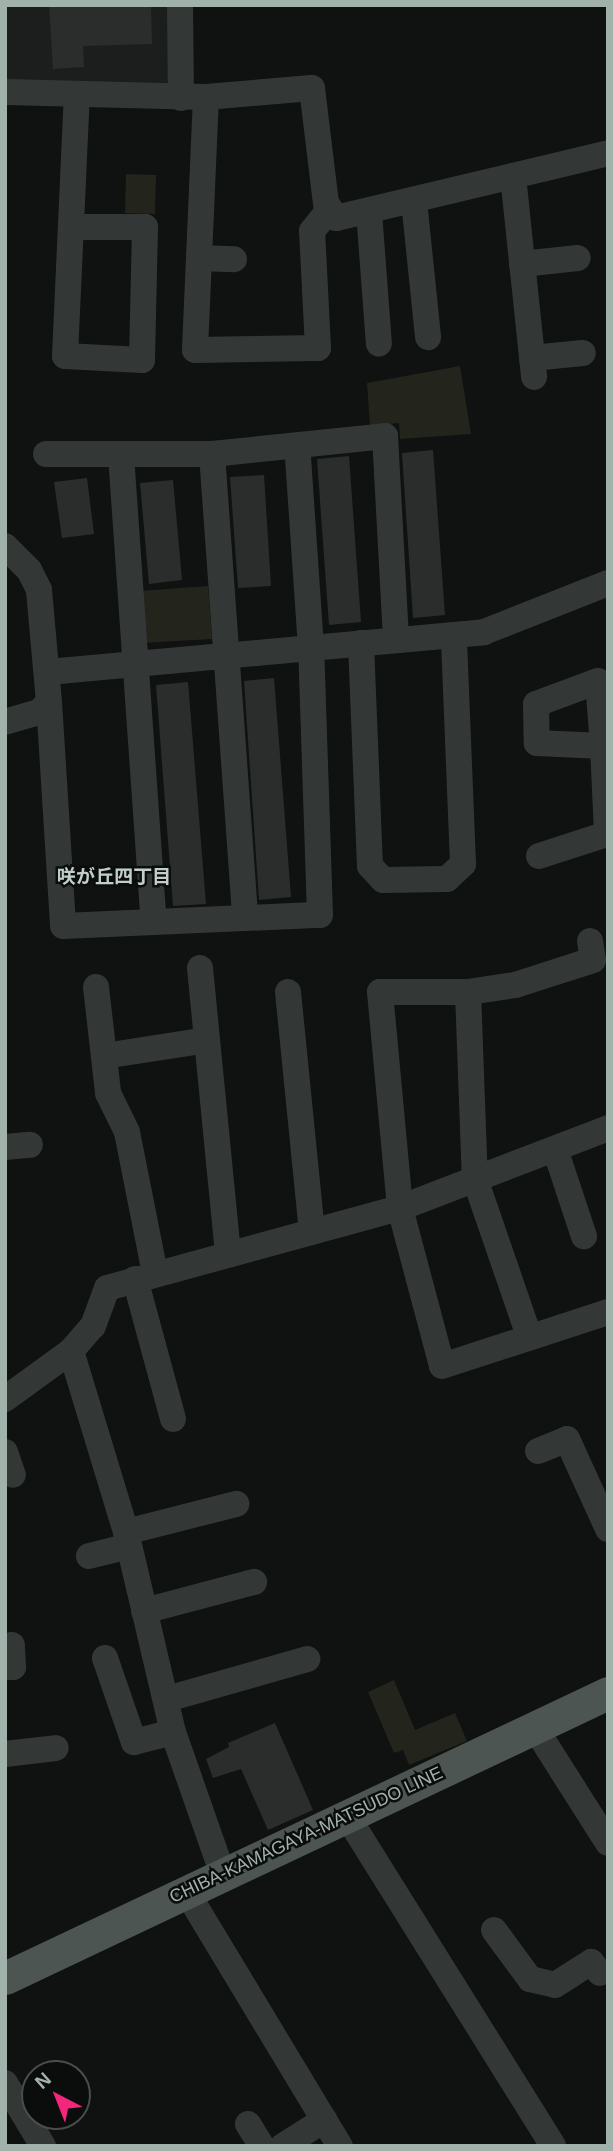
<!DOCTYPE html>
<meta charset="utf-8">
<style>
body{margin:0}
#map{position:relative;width:613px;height:2151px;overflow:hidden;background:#101111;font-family:Helvetica,"Noto Sans JP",sans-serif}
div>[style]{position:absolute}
.built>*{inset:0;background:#1c1e1e}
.green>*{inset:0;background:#23241c}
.building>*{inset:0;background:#2b2d2d}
.minor>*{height:26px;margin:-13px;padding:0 13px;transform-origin:13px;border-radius:13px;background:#333837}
.major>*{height:33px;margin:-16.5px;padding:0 16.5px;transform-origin:16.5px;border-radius:16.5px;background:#4d5553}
span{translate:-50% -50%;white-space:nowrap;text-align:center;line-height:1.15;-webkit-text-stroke:5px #0b0c0c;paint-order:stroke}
.street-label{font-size:18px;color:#a1b2ab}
.neighbourhood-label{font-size:19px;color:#c1ceca;font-weight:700}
.frame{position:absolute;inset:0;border:7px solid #a1b2ab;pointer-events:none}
.north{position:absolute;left:21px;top:2060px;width:70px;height:70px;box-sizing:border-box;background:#0b0c0c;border:2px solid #474e4c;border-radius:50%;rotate:318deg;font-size:19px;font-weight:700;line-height:28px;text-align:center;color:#a1b2ab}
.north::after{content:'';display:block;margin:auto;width:24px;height:32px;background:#f2267a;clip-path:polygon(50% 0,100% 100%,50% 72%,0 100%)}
</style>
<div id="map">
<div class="built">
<div style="clip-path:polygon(5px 5px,174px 5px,174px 83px,5px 81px)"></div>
</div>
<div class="green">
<div style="clip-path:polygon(126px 174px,156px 175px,155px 214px,125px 213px)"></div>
<div style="clip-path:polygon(460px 366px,471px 434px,400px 439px,399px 423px,370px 426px,367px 383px)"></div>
<div style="clip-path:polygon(208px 586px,212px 639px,143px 643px,139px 591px)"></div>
<div style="clip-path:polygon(394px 1680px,415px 1730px,455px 1713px,467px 1741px,409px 1765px,403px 1750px,394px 1753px,368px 1692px)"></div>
</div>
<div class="building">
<div style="clip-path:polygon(49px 5px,151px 5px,152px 44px,83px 46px,84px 67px,53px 69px)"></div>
<div style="clip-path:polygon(433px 450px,445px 615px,413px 618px,402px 453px)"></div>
<div style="clip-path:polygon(349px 456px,361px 622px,329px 625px,317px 459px)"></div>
<div style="clip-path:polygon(264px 475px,271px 586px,238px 588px,230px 477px)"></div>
<div style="clip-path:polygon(87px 478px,94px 534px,62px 538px,54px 482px)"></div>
<div style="clip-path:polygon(173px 480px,182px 580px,149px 584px,140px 483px)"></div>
<div style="clip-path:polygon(274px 678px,291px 897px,259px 900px,244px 681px)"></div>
<div style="clip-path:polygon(188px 682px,206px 904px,173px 906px,156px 685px)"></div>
<div style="clip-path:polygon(275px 1723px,313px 1810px,268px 1830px,241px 1769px,213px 1778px,206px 1759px,229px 1747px,228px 1743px)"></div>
</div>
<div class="minor">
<div style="left:180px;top:5px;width:93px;rotate:89.4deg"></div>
<div style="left:5px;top:92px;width:201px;rotate:1.4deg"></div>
<div style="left:206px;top:97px;width:106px;rotate:-4.9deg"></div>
<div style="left:312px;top:88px;width:116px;rotate:83.1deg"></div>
<div style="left:326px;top:203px;width:18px;rotate:56deg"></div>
<div style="left:336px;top:218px;width:280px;rotate:-13.4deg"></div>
<div style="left:206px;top:97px;width:253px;rotate:92.5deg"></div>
<div style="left:195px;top:350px;width:123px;rotate:-0.9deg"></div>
<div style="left:318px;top:348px;width:117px;rotate:-92.9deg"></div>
<div style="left:312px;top:231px;width:27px;rotate:-51deg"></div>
<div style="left:513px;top:176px;width:202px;rotate:84deg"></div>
<div style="left:414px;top:201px;width:137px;rotate:84.1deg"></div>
<div style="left:369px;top:212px;width:132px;rotate:85.7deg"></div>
<div style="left:71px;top:227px;width:74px"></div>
<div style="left:145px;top:227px;width:133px;rotate:91.3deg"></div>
<div style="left:142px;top:360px;width:77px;rotate:-177deg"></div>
<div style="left:65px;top:356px;width:260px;rotate:-87.4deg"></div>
<div style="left:199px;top:258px;width:35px;rotate:2deg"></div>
<div style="left:522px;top:264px;width:56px;rotate:-6.1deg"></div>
<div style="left:532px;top:358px;width:51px;rotate:-5.6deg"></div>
<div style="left:46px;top:454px;width:166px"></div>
<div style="left:212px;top:454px;width:174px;rotate:-5.9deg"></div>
<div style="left:385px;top:436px;width:204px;rotate:86.9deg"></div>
<div style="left:212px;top:454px;width:465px;rotate:85.9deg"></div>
<div style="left:121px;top:455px;width:468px;rotate:86deg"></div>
<div style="left:5px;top:546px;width:34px;rotate:45deg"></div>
<div style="left:29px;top:570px;width:22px;rotate:63deg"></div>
<div style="left:39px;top:590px;width:112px;rotate:84.9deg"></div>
<div style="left:49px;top:702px;width:14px;rotate:135deg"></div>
<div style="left:39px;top:712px;width:35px;rotate:164deg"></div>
<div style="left:361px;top:643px;width:223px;rotate:87.7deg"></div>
<div style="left:370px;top:866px;width:19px;rotate:47deg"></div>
<div style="left:383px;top:880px;width:64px;rotate:-0.9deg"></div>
<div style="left:447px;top:879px;width:22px;rotate:-43deg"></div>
<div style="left:463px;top:864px;width:229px;rotate:-92.3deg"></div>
<div style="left:48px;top:672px;width:438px;rotate:-5.2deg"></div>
<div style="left:484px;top:632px;width:133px;rotate:-21.6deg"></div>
<div style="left:49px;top:702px;width:224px;rotate:86.4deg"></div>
<div style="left:63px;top:926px;width:257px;rotate:-2.5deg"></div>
<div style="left:320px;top:915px;width:267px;rotate:-91.9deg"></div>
<div style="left:311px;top:648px;width:203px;rotate:-93.9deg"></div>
<div style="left:539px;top:856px;width:71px;rotate:-17.9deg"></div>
<div style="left:607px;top:834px;width:88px;rotate:-92.6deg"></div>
<div style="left:603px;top:746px;width:65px;rotate:-94.4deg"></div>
<div style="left:598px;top:681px;width:66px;rotate:159.6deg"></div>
<div style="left:536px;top:704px;width:39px;rotate:89deg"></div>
<div style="left:537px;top:743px;width:66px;rotate:2.6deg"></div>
<div style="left:603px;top:746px;width:5px;rotate:-11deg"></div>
<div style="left:590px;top:941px;width:19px;rotate:81deg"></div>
<div style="left:593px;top:960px;width:82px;rotate:162.2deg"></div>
<div style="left:515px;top:985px;width:48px;rotate:171.5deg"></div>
<div style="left:468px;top:992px;width:88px;rotate:180deg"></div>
<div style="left:380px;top:992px;width:217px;rotate:84.7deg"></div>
<div style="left:400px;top:1208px;width:163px;rotate:75.1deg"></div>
<div style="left:442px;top:1366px;width:175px;rotate:-18deg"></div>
<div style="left:200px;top:968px;width:285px;rotate:84.4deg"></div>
<div style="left:96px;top:987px;width:107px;rotate:83.5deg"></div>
<div style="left:108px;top:1093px;width:43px;rotate:64deg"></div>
<div style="left:127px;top:1132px;width:144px;rotate:78.8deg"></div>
<div style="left:288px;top:992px;width:241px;rotate:84.3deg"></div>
<div style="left:468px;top:992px;width:187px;rotate:87.9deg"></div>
<div style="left:475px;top:1179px;width:166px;rotate:71deg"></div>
<div style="left:104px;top:1056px;width:104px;rotate:-8.8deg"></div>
<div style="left:5px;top:1147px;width:25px;rotate:-5deg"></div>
<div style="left:555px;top:1149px;width:92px;rotate:71.6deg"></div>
<div style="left:135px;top:1279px;width:145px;rotate:74.8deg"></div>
<div style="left:71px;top:1351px;width:189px;rotate:73.1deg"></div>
<div style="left:126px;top:1532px;width:205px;rotate:76.8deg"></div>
<div style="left:173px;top:1732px;width:151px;rotate:70.7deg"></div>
<div style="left:5px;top:1399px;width:82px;rotate:-36deg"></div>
<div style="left:71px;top:1351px;width:33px;rotate:-49deg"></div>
<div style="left:93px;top:1326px;width:40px;rotate:-69.8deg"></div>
<div style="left:107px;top:1288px;width:304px;rotate:-15.3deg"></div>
<div style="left:400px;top:1208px;width:223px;rotate:-21deg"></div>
<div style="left:538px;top:1451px;width:31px;rotate:-22deg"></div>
<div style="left:567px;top:1439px;width:99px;rotate:65.5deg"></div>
<div style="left:5px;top:1452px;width:24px;rotate:71deg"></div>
<div style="left:126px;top:1532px;width:114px;rotate:-14.3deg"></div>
<div style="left:89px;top:1556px;width:41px;rotate:-14deg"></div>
<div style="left:144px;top:1611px;width:114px;rotate:-14.8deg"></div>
<div style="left:105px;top:1658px;width:89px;rotate:71deg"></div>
<div style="left:134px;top:1742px;width:40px;rotate:-14.4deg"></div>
<div style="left:5px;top:1667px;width:8px"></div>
<div style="left:13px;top:1667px;width:22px;rotate:-93deg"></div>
<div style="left:167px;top:1699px;width:146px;rotate:-15.9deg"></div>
<div style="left:535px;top:1728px;width:136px;rotate:57.6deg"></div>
<div style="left:5px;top:1754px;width:51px;rotate:-6.7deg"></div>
<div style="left:347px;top:1816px;width:389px;rotate:58deg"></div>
<div style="left:186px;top:1891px;width:298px;rotate:58.9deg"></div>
<div style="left:494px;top:1930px;width:61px;rotate:53.7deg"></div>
<div style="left:530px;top:1979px;width:26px;rotate:13deg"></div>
<div style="left:555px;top:1985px;width:43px;rotate:-32.6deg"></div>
<div style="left:591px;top:1962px;width:14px;rotate:51deg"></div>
<div style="left:5px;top:2083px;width:74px;rotate:58.9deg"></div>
<div style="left:248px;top:2124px;width:26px;rotate:58deg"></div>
<div style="left:283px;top:2146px;width:49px;rotate:-32.4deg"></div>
</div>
<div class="major">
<div style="left:5px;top:1978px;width:667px;rotate:-25.3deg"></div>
</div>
<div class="street-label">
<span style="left:306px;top:1835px;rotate:-25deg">CHIBA-KAMAGAYA-MATSUDO LINE</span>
</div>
<div class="neighbourhood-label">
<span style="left:114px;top:877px">咲が丘四丁目</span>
</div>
<div class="frame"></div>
<div class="north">N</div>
</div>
